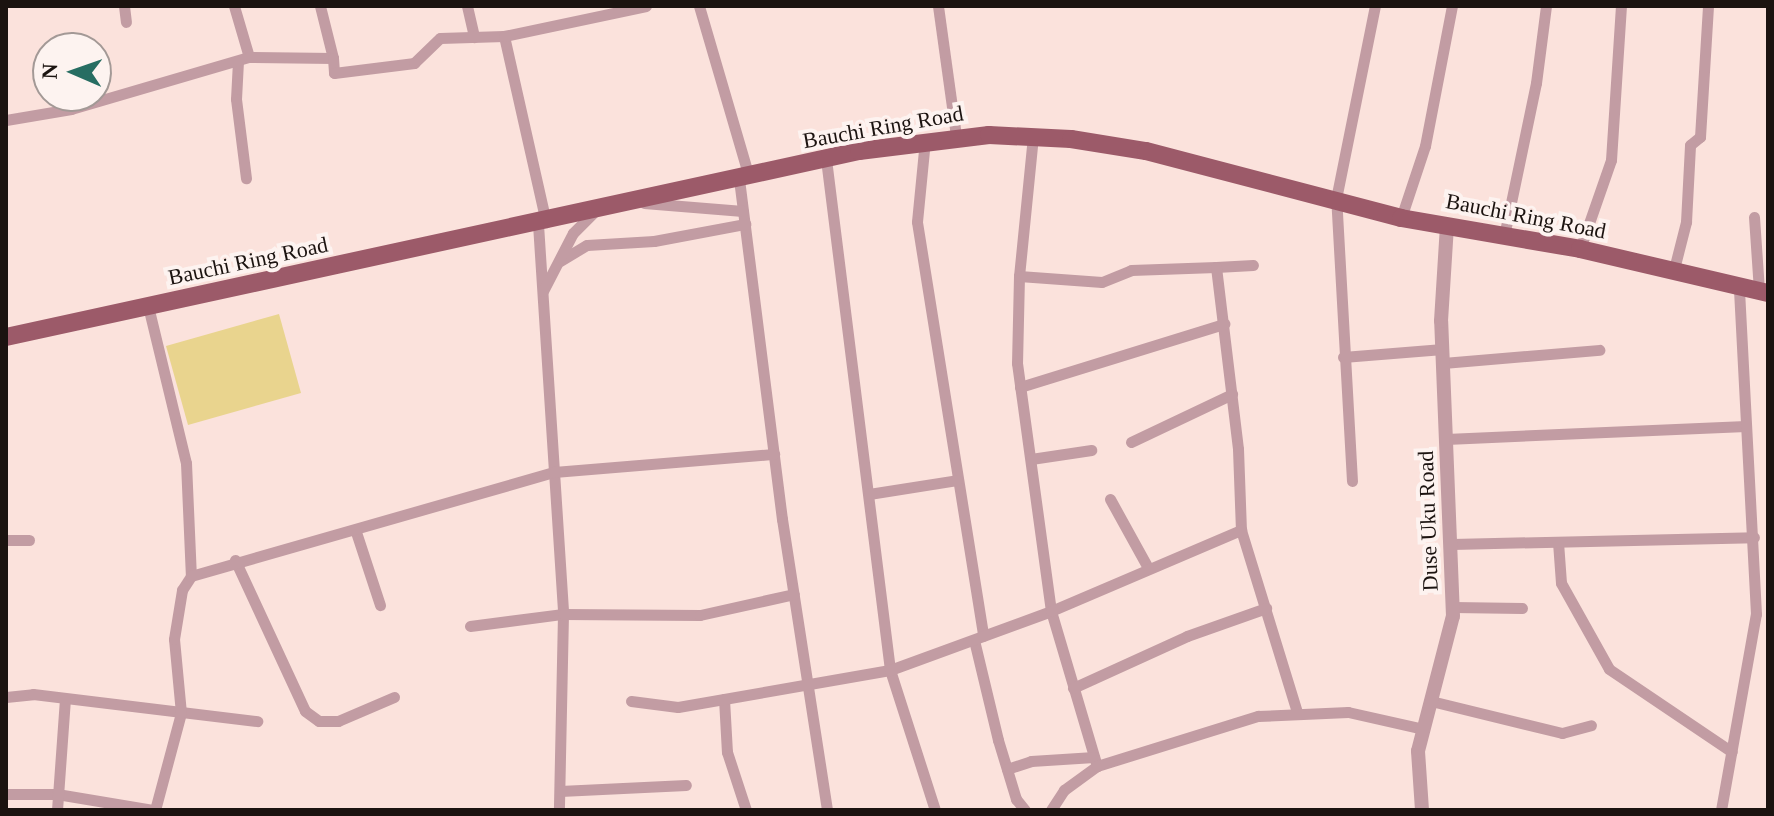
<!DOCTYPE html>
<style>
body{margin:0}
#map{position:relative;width:1774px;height:816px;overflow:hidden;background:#fbe2dc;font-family:"Times New Roman",serif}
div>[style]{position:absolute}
.green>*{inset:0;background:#e9d48e}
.minor>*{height:11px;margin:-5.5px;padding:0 5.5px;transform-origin:5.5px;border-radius:5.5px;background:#c29ca3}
.tertiary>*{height:14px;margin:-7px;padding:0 7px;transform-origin:7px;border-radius:7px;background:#c29ca3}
.primary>*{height:18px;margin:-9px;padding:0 9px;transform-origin:9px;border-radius:9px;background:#9c5a69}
span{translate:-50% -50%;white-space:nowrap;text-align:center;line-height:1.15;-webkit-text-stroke:8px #fdf3f0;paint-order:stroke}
.street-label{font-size:22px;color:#1b1310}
.frame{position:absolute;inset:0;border:8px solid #1b1310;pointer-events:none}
.north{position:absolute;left:32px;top:32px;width:80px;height:80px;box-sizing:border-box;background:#fdf3f0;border:2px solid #a39996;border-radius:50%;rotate:272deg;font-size:22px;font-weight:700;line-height:32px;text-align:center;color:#1b1310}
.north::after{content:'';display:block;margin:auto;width:28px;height:36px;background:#276d62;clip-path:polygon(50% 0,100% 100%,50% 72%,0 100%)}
</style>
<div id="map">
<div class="green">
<div style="clip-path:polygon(279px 314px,301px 393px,188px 425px,166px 346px)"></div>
</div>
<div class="minor">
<div style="left:124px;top:6px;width:16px;rotate:83deg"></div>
<div style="left:234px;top:6px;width:53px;rotate:73.6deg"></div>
<div style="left:320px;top:6px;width:54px;rotate:76deg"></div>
<div style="left:467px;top:6px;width:32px;rotate:77deg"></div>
<div style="left:699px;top:6px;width:178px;rotate:73.7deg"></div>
<div style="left:938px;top:6px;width:131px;rotate:82.1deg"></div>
<div style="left:504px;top:36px;width:191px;rotate:77.3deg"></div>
<div style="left:238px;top:61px;width:38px;rotate:93deg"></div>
<div style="left:236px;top:99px;width:80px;rotate:82.8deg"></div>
<div style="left:6px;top:120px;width:66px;rotate:-9.6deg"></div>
<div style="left:71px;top:109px;width:185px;rotate:-16.3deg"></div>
<div style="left:249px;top:57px;width:84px;rotate:0.7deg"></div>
<div style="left:333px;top:58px;width:15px;rotate:86deg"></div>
<div style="left:334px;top:73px;width:81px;rotate:-7.1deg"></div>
<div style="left:414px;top:63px;width:36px;rotate:-44deg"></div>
<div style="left:440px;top:38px;width:64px;rotate:-1.8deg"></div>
<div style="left:504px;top:36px;width:145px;rotate:-11.9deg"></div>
<div style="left:1033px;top:136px;width:141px;rotate:95.7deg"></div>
<div style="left:1019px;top:276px;width:87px;rotate:91.3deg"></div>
<div style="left:1017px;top:363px;width:250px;rotate:82.2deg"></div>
<div style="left:1051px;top:611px;width:162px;rotate:73.5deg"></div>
<div style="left:925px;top:140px;width:82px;rotate:95.6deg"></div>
<div style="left:917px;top:222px;width:419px;rotate:80.9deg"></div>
<div style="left:826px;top:159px;width:515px;rotate:82.86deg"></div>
<div style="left:890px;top:670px;width:147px;rotate:72.2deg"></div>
<div style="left:739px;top:179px;width:343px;rotate:82.8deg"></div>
<div style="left:782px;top:519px;width:294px;rotate:81.2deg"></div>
<div style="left:644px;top:203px;width:99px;rotate:4.6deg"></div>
<div style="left:1754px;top:217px;width:74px;rotate:86.1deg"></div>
<div style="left:1401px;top:218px;width:76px;rotate:-71.6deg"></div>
<div style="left:1425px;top:146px;width:143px;rotate:-79.1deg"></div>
<div style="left:538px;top:224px;width:391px;rotate:86.3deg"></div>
<div style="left:563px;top:614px;width:196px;rotate:91.2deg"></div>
<div style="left:1504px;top:236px;width:156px;rotate:-78.2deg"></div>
<div style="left:1536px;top:83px;width:78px;rotate:-82.6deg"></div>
<div style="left:1580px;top:249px;width:94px;rotate:-70.8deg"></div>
<div style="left:1611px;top:160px;width:154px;rotate:-86.3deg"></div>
<div style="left:560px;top:261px;width:31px;rotate:-31deg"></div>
<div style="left:587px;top:245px;width:67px;rotate:-3.4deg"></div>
<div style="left:654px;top:241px;width:93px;rotate:-10.6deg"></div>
<div style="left:1216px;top:267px;width:37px;rotate:-3deg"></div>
<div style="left:1673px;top:273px;width:53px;rotate:-75.7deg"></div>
<div style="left:1686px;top:222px;width:77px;rotate:-87deg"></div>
<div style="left:1690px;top:145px;width:13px;rotate:-39deg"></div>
<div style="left:1700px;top:137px;width:131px;rotate:-86.5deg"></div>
<div style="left:1019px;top:276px;width:83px;rotate:4.1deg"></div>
<div style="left:1102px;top:282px;width:31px;rotate:-22deg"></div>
<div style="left:1131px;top:270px;width:85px;rotate:-2deg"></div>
<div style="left:1216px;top:267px;width:183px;rotate:83.1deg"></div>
<div style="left:1238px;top:449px;width:81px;rotate:87.9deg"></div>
<div style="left:1241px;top:530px;width:190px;rotate:72.9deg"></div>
<div style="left:543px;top:291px;width:65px;rotate:-62.7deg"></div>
<div style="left:573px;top:233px;width:30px;rotate:-45deg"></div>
<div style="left:148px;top:306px;width:162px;rotate:76.4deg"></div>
<div style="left:186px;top:463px;width:113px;rotate:87.5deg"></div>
<div style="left:1343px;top:357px;width:100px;rotate:-4.6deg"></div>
<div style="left:1443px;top:363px;width:157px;rotate:-4.8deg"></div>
<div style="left:1020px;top:387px;width:214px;rotate:-17.2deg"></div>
<div style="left:1446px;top:439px;width:300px;rotate:-2.5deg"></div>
<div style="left:1131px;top:442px;width:112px;rotate:-25.4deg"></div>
<div style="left:1031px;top:459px;width:61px;rotate:-8.5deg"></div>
<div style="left:1352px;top:481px;width:282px;rotate:-93.2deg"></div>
<div style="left:1336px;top:199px;width:197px;rotate:-78.6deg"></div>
<div style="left:869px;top:494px;width:89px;rotate:-9deg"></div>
<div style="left:1110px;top:499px;width:77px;rotate:61.1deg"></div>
<div style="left:356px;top:532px;width:77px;rotate:71.8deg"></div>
<div style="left:6px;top:540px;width:23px"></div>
<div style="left:1558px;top:542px;width:41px;rotate:85.8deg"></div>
<div style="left:1561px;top:583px;width:98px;rotate:60.8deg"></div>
<div style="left:1609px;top:669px;width:148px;rotate:34deg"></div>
<div style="left:1452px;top:544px;width:302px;rotate:-1.3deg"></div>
<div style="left:235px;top:560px;width:166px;rotate:65.1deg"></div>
<div style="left:305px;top:711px;width:17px;rotate:36deg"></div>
<div style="left:319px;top:721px;width:19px"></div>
<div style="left:338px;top:721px;width:61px;rotate:-23.2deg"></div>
<div style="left:1453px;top:607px;width:69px;rotate:0.8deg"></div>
<div style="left:470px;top:626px;width:94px;rotate:-7.4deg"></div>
<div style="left:563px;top:614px;width:137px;rotate:0.4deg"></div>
<div style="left:700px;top:615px;width:96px;rotate:-12.6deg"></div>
<div style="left:974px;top:640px;width:103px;rotate:76.5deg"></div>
<div style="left:998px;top:740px;width:62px;rotate:73deg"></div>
<div style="left:1016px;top:799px;width:14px;rotate:51deg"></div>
<div style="left:1073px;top:688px;width:125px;rotate:-24.5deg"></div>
<div style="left:1187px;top:636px;width:84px;rotate:-19.5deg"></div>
<div style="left:6px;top:697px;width:27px;rotate:-6deg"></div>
<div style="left:33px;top:694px;width:226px;rotate:6.9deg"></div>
<div style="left:724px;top:699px;width:53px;rotate:86.8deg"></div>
<div style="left:727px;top:752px;width:61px;rotate:71.9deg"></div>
<div style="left:631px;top:701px;width:47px;rotate:7.3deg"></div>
<div style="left:678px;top:707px;width:215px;rotate:-9.9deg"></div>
<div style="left:890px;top:670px;width:171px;rotate:-20.1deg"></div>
<div style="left:1051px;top:611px;width:207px;rotate:-23.1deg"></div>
<div style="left:1431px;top:701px;width:135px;rotate:13.7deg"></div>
<div style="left:1562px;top:733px;width:30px;rotate:-15deg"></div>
<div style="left:1007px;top:769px;width:25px;rotate:-18deg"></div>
<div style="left:1031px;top:761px;width:63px;rotate:-3.6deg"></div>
<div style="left:560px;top:791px;width:126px;rotate:-2.7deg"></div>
<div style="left:6px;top:794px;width:51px"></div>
<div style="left:57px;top:794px;width:97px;rotate:9.5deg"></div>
<div style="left:57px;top:810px;width:111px;rotate:-85.9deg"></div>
<div style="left:155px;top:810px;width:100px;rotate:-75deg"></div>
<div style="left:181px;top:713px;width:74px;rotate:-95.4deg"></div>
<div style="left:174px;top:639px;width:50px;rotate:-80.7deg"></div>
<div style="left:182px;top:590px;width:17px;rotate:-57deg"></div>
<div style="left:191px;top:576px;width:378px;rotate:-16deg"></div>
<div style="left:554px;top:472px;width:221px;rotate:-4.7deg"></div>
<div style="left:1051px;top:810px;width:24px;rotate:-57deg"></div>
<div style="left:1064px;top:790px;width:41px;rotate:-36deg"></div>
<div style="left:1097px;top:766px;width:169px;rotate:-17.3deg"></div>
<div style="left:1258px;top:716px;width:90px;rotate:-2.5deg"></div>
<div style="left:1348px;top:712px;width:78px;rotate:12.6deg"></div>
<div style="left:1721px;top:810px;width:199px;rotate:-79.9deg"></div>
<div style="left:1756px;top:614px;width:328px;rotate:-93deg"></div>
</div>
<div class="tertiary">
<div style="left:1422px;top:810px;width:59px;rotate:-93.9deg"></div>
<div style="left:1418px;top:751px;width:139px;rotate:-75.5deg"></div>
<div style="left:1453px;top:616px;width:295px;rotate:-92.3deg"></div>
<div style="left:1441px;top:321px;width:96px;rotate:-86.4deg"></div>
</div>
<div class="primary">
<div style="left:6px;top:337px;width:873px;rotate:-12.3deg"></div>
<div style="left:859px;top:151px;width:131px;rotate:-7deg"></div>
<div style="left:989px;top:135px;width:82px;rotate:2.8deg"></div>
<div style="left:1071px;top:139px;width:76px;rotate:9.1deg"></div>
<div style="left:1146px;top:151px;width:264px;rotate:14.7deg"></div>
<div style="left:1401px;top:218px;width:182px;rotate:9.8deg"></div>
<div style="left:1580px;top:249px;width:193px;rotate:13.2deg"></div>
</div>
<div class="street-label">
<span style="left:883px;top:127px;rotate:-10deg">Bauchi Ring Road</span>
<span style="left:1526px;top:216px;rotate:11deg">Bauchi Ring Road</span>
<span style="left:248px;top:261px;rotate:-12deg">Bauchi Ring Road</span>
<span style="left:1428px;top:521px;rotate:-92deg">Duse Uku Road</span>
</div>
<div class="frame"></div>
<div class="north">N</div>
</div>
